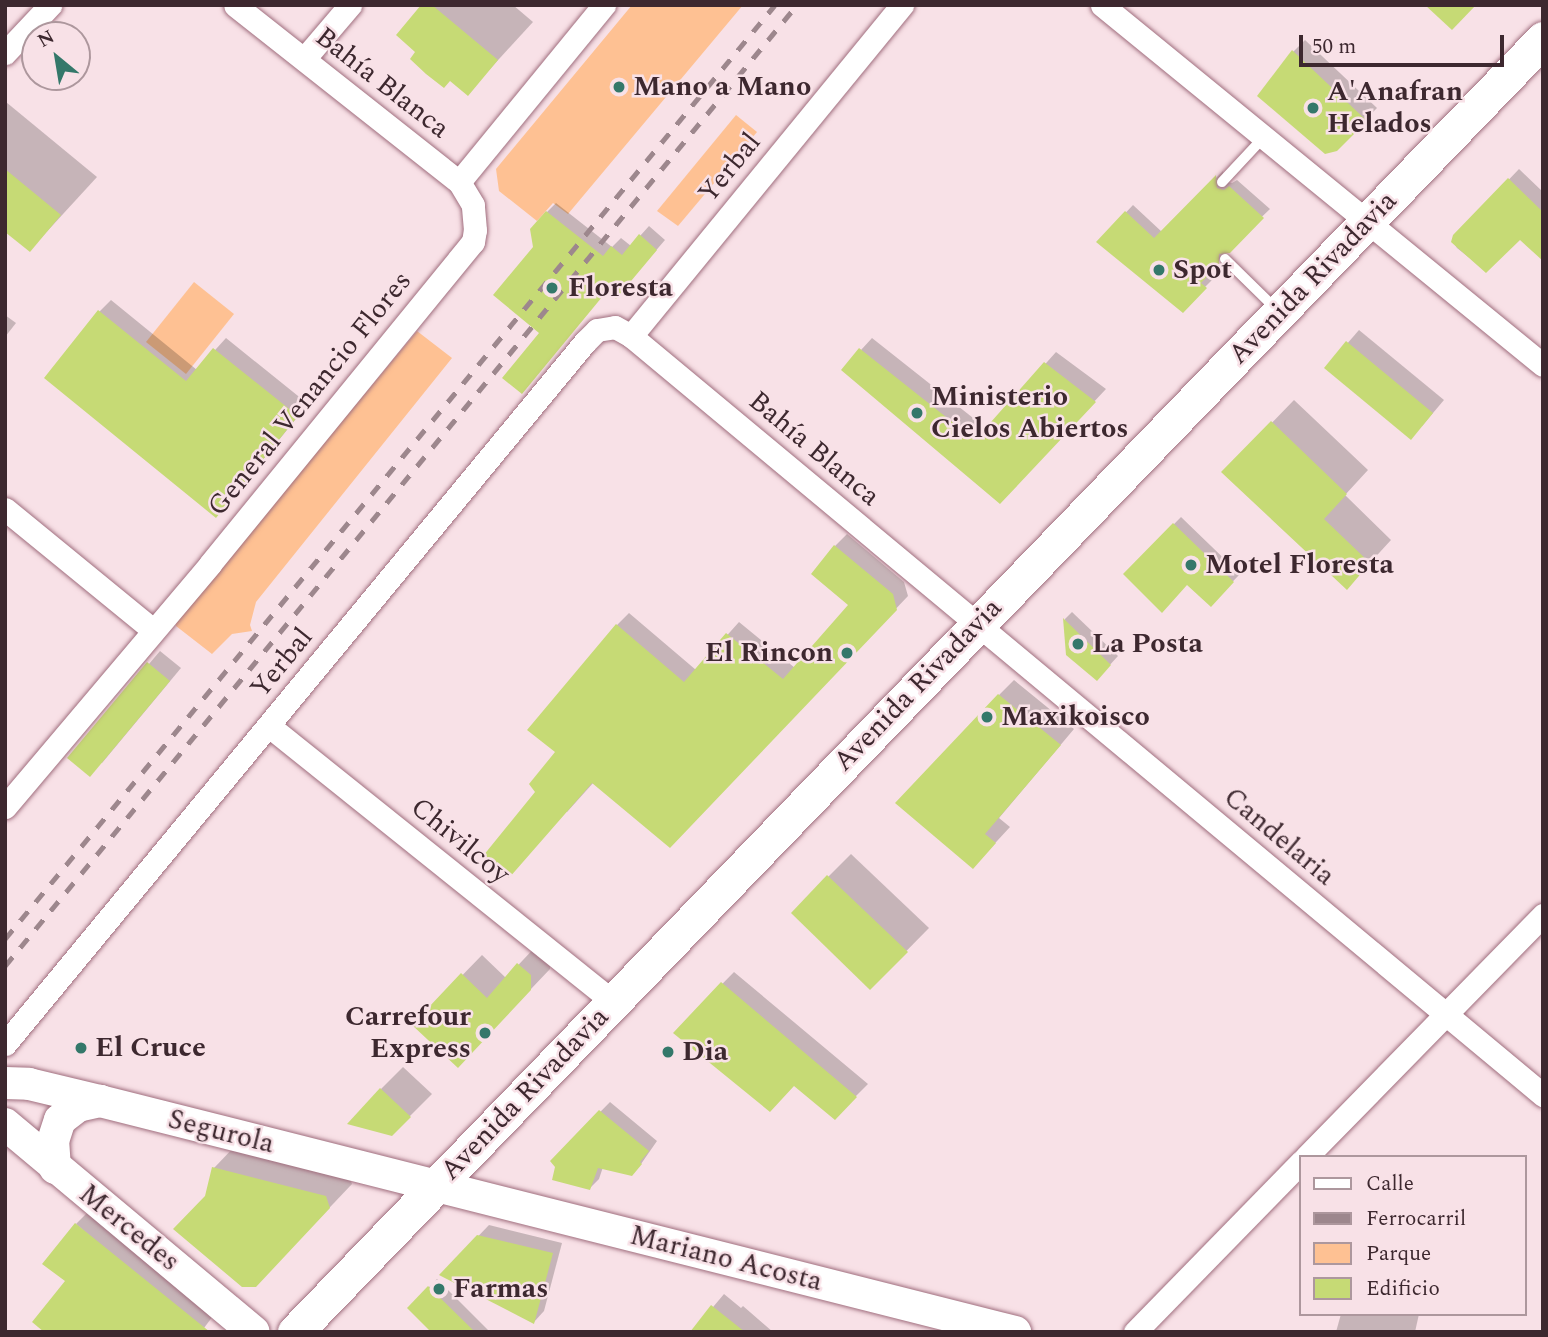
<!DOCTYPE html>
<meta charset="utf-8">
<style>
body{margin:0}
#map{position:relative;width:1548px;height:1337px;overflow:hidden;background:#f8e1e7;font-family:Spectral,serif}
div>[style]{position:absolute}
.green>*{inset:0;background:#fec193}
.shadow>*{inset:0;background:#0003}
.building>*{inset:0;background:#c6da75}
.roads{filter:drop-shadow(0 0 2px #a06e7e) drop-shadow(0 0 2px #a06e7e)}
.lane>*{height:10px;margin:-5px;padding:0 5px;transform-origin:5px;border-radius:5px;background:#fff}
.street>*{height:23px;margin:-11.5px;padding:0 11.5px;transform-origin:11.5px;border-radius:11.5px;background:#fff}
.secondary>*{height:32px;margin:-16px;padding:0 16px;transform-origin:16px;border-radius:16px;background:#fff}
.primary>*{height:35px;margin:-17.5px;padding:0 17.5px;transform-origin:17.5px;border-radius:17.5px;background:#fff}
.rail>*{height:5px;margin-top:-2.5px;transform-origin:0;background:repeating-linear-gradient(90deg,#9d878d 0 12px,transparent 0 24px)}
.dots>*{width:19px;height:19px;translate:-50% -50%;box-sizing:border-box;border:4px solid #f8e1e7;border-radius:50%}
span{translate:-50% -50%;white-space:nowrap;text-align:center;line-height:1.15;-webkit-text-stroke:5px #f8e1e7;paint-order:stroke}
.street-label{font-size:28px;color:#3d282f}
.poi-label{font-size:28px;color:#3d282f;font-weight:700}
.left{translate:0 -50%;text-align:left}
.right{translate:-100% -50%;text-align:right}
.frame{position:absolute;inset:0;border:7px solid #3d282f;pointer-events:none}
.legend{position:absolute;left:1299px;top:1155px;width:228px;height:161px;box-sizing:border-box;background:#f8e1e7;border:2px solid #ad979d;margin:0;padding:9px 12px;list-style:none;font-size:21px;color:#3d282f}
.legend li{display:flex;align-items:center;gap:14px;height:35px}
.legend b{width:35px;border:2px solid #ad979d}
.north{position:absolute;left:21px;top:21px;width:70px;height:70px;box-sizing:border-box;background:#f8e1e7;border:2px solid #ad979d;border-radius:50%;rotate:330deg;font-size:19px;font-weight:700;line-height:28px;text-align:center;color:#3d282f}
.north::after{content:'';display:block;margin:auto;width:24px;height:32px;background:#34786a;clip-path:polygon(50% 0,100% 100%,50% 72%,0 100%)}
.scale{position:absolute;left:1299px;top:35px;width:205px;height:32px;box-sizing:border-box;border:4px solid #3d282f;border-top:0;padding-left:9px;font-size:21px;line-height:24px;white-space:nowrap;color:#3d282f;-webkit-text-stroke:5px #f8e1e7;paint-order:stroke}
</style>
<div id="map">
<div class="green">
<div style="clip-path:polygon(632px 5px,743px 5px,568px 214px,553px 203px,537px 221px,499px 191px,496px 169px)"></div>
<div style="clip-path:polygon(736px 115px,757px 132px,678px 226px,657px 211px)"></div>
<div style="clip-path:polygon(194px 282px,234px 314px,186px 374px,146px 342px)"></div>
<div style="clip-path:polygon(417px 331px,452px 358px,256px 602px,250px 625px,252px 631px,232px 634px,212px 654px,176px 626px,176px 621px)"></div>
</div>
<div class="shadow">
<div style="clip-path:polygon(424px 5px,513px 5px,533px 22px,468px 93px,418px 52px)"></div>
<div style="clip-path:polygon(1305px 40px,1377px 108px,1336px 150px,1293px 52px)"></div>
<div style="clip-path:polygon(6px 102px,97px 177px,30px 250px,5px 230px)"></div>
<div style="clip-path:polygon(1519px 169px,1543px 192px,1543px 259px,1520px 238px,1486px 271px,1457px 248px,1453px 242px,1455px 236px)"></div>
<div style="clip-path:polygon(1223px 171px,1224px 181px,1232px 183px,1237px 180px,1270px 209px,1225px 252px,1206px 275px,1212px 280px,1182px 310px,1098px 242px,1133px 205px,1162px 232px)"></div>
<div style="clip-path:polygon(556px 203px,612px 247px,621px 238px,631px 246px,649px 226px,665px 240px,616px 297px,607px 290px,542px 332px,534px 247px,547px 212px)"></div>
<div style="clip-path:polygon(111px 300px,197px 370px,226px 338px,308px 404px,227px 504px,99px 312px)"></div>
<div style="clip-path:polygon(5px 315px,16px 323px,5px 337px)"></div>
<div style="clip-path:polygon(1359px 330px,1444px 400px,1422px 426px,1326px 368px)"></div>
<div style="clip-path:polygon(872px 338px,987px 429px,1056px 352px,1106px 389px,1011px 490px,861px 350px)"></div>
<div style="clip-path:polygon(1294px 400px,1368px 470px,1345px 495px,1391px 540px,1347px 588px,1224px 472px)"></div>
<div style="clip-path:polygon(1181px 517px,1240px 574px,1211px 604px,1187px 583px,1125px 574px)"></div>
<div style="clip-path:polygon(847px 534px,904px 582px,908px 596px,682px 834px,594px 782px,567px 812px,538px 792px,617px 625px,629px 613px,696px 670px,739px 622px,795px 668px,851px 604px,835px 546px)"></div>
<div style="clip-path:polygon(1072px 612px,1118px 656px,1097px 679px,1068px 655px,1065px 619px)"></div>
<div style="clip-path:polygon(160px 651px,181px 668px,102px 763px,70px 757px)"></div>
<div style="clip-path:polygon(1014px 680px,1074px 729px,999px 818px,1010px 827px,973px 867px,999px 695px)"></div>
<div style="clip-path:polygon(851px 854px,929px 928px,870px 988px,828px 877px)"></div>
<div style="clip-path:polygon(538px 944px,550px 955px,550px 969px,477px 1046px,415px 1024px,482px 955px,506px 978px)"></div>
<div style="clip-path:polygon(734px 972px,868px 1084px,835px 1117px,794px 1084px,675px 1032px)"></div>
<div style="clip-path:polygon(403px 1067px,432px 1094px,392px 1134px,381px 1089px)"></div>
<div style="clip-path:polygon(610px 1102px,657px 1141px,641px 1164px,603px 1167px,599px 1179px,590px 1188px,552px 1161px)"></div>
<div style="clip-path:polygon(236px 1145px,348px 1174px,352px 1184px,278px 1262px,207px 1197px,214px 1168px)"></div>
<div style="clip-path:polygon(92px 1208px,213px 1316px,201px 1332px,76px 1224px)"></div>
<div style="clip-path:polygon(489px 1225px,562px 1243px,544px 1311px,534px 1322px,441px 1275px)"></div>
<div style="clip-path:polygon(437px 1279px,490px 1332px,433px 1332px,409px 1308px)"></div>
<div style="clip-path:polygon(724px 1294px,741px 1308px,743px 1306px,773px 1332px,692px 1332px)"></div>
<div style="clip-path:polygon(1341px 1314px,1419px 1314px,1415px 1332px,1336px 1332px)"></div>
</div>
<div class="building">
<div style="clip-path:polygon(421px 5px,432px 5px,498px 60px,468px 96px,450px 81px,444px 88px,426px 74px,410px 59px,415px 52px,396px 35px)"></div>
<div style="clip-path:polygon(1425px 5px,1476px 5px,1452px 30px)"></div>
<div style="clip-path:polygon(1292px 50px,1367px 121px,1337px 151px,1325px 154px,1257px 96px)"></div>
<div style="clip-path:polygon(5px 169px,61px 215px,30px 252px,5px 232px)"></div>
<div style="clip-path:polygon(1216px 175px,1217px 188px,1224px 190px,1229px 186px,1264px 218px,1230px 253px,1219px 254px,1219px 264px,1201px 283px,1207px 288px,1183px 313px,1096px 242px,1125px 211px,1154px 238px)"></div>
<div style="clip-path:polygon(1508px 178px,1543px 212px,1543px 261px,1520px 240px,1486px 273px,1451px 242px,1453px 235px)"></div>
<div style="clip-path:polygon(546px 211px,603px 256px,611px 246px,622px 255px,639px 234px,657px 250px,616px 299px,607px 291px,522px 394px,502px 378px,539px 333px,493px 295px,533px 247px,530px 229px)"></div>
<div style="clip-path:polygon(98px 310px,186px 381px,213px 348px,298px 416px,216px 518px,44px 378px)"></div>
<div style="clip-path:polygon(1346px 341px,1433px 413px,1411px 440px,1324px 368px)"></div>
<div style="clip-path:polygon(859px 348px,975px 440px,1044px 362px,1096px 402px,1000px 504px,841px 370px)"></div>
<div style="clip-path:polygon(1271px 421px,1347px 494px,1324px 519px,1370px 563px,1347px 590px,1221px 472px)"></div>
<div style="clip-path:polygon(1173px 523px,1234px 582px,1211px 607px,1187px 585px,1162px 613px,1123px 574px)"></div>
<div style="clip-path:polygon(834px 545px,893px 594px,897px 610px,670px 848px,592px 783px,509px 878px,483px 856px,535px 792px,529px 784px,555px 752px,527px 730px,616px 624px,684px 682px,726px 633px,783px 679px,848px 605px,811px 574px)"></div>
<div style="clip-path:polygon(1063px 618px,1111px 665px,1097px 681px,1066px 655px)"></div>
<div style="clip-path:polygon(147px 662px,170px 681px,90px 777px,67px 758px)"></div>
<div style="clip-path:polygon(998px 694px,1061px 745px,985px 834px,996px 843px,973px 869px,895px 803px)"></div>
<div style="clip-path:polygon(827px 875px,908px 952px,870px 990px,791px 913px)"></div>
<div style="clip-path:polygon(517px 963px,531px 975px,531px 990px,458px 1068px,412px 1025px,461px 973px,487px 998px)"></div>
<div style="clip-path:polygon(721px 982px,857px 1097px,835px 1120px,794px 1086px,770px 1112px,673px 1033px)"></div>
<div style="clip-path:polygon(380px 1088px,411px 1117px,392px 1136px,347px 1124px)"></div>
<div style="clip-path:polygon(599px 1110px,649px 1151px,640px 1162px,642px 1164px,632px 1176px,598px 1168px,590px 1190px,552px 1180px,555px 1167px,550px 1161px)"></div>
<div style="clip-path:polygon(212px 1167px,326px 1196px,330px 1208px,256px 1287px,242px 1287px,173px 1229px,205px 1196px)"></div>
<div style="clip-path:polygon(75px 1223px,210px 1332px,44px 1332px,32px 1322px,65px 1281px,42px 1264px)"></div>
<div style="clip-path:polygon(477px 1235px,553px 1253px,534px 1324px,439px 1275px)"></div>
<div style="clip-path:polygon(428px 1286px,475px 1332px,431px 1332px,407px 1308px)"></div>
<div style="clip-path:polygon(711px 1305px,745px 1332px,690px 1332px)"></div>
</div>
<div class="roads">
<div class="lane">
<div style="left:1222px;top:182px;width:60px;rotate:-47deg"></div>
<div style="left:1225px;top:259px;width:70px;rotate:44.4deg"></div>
</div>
<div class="street">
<div style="left:1102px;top:5px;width:569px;rotate:39.23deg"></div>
<div style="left:5px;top:53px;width:66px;rotate:-46.8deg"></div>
<div style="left:304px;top:59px;width:71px;rotate:-49.6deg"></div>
<div style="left:459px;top:182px;width:229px;rotate:-50.7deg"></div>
<div style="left:631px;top:336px;width:428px;rotate:-50.7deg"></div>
<div style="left:5px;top:509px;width:191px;rotate:39.3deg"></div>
<div style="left:269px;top:726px;width:441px;rotate:38.7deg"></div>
<div style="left:5px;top:807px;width:318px;rotate:-49.8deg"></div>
<div style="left:210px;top:564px;width:416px;rotate:-50.8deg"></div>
<div style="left:473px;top:242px;width:12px;rotate:-81deg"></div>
<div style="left:475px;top:230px;width:25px;rotate:-95deg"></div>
<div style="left:473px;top:205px;width:27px;rotate:-121deg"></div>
<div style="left:459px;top:182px;width:285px;rotate:-141.7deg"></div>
<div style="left:5px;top:1044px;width:911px;rotate:-50.44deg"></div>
<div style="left:585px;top:342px;width:17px;rotate:-45deg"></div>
<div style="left:597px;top:330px;width:18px;rotate:-9deg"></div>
<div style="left:615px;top:327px;width:18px;rotate:29deg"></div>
<div style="left:631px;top:336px;width:1187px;rotate:39.77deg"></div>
<div style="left:1306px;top:1157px;width:339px;rotate:-45.6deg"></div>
<div style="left:1135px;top:1332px;width:238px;rotate:-45.7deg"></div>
</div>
<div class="secondary">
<div style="left:5px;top:1083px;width:24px;rotate:2deg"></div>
<div style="left:29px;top:1084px;width:73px;rotate:13.5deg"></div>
<div style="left:100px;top:1101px;width:944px;rotate:14.17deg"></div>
<div style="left:5px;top:1124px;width:324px;rotate:39.9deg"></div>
<div style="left:55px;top:1168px;width:27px;rotate:-94deg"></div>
<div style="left:53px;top:1141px;width:22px;rotate:-72deg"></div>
<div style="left:60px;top:1120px;width:23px;rotate:-38deg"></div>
<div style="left:78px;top:1106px;width:23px;rotate:-13deg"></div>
</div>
<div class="primary">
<div style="left:295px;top:1332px;width:1797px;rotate:-46.01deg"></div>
</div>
</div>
<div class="rail">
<div style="left:5px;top:939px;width:1210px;rotate:-50.5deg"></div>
<div style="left:5px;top:966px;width:1245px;rotate:-50.51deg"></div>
</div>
<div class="dots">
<div style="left:619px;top:87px;background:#34786a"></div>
<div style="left:1313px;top:108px;background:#34786a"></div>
<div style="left:1159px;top:270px;background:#34786a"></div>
<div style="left:552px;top:288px;background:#34786a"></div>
<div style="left:917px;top:413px;background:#34786a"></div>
<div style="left:1191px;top:565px;background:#34786a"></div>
<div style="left:1078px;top:644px;background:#34786a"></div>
<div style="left:847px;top:653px;background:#34786a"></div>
<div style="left:987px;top:717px;background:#34786a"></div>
<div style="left:485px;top:1033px;background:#34786a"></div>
<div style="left:81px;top:1048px;background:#34786a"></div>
<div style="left:668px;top:1052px;background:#34786a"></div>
<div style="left:439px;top:1289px;background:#34786a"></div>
</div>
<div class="street-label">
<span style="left:382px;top:83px;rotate:38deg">Bahía Blanca</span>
<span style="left:730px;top:168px;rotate:-51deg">Yerbal</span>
<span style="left:1313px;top:278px;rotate:-46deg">Avenida Rivadavia</span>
<span style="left:310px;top:394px;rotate:-51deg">General Venancio Flores</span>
<span style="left:814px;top:449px;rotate:40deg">Bahía Blanca</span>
<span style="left:282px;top:663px;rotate:-51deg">Yerbal</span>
<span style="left:918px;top:685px;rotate:-46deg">Avenida Rivadavia</span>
<span style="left:1279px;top:837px;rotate:40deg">Candelaria</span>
<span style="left:460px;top:841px;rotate:39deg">Chivilcoy</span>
<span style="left:525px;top:1094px;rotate:-46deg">Avenida Rivadavia</span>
<span style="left:221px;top:1132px;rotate:14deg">Segurola</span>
<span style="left:129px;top:1228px;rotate:39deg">Mercedes</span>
<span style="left:726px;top:1259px;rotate:14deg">Mariano Acosta</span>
</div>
<div class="poi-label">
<span class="left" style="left:633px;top:87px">Mano a Mano</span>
<span class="left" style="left:1327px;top:108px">A'Anafran<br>Helados</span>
<span class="left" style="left:1173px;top:270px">Spot</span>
<span class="left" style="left:568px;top:288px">Floresta</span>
<span class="left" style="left:931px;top:413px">Ministerio<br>Cielos Abiertos</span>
<span class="left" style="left:1205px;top:565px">Motel Floresta</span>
<span class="left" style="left:1092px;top:644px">La Posta</span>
<span class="right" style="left:833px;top:653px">El Rincon</span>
<span class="left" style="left:1001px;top:717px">Maxikoisco</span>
<span class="right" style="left:471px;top:1033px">Carrefour<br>Express</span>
<span class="left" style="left:95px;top:1048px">El Cruce</span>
<span class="left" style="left:682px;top:1052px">Dia</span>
<span class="left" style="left:453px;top:1289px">Farmas</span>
</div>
<div class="frame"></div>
<ul class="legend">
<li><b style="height:9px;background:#fff"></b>Calle</li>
<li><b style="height:9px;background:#9d878d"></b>Ferrocarril</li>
<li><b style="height:19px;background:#fec193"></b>Parque</li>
<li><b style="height:19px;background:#c6da75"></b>Edificio</li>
</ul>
<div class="north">N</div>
<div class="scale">50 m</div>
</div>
